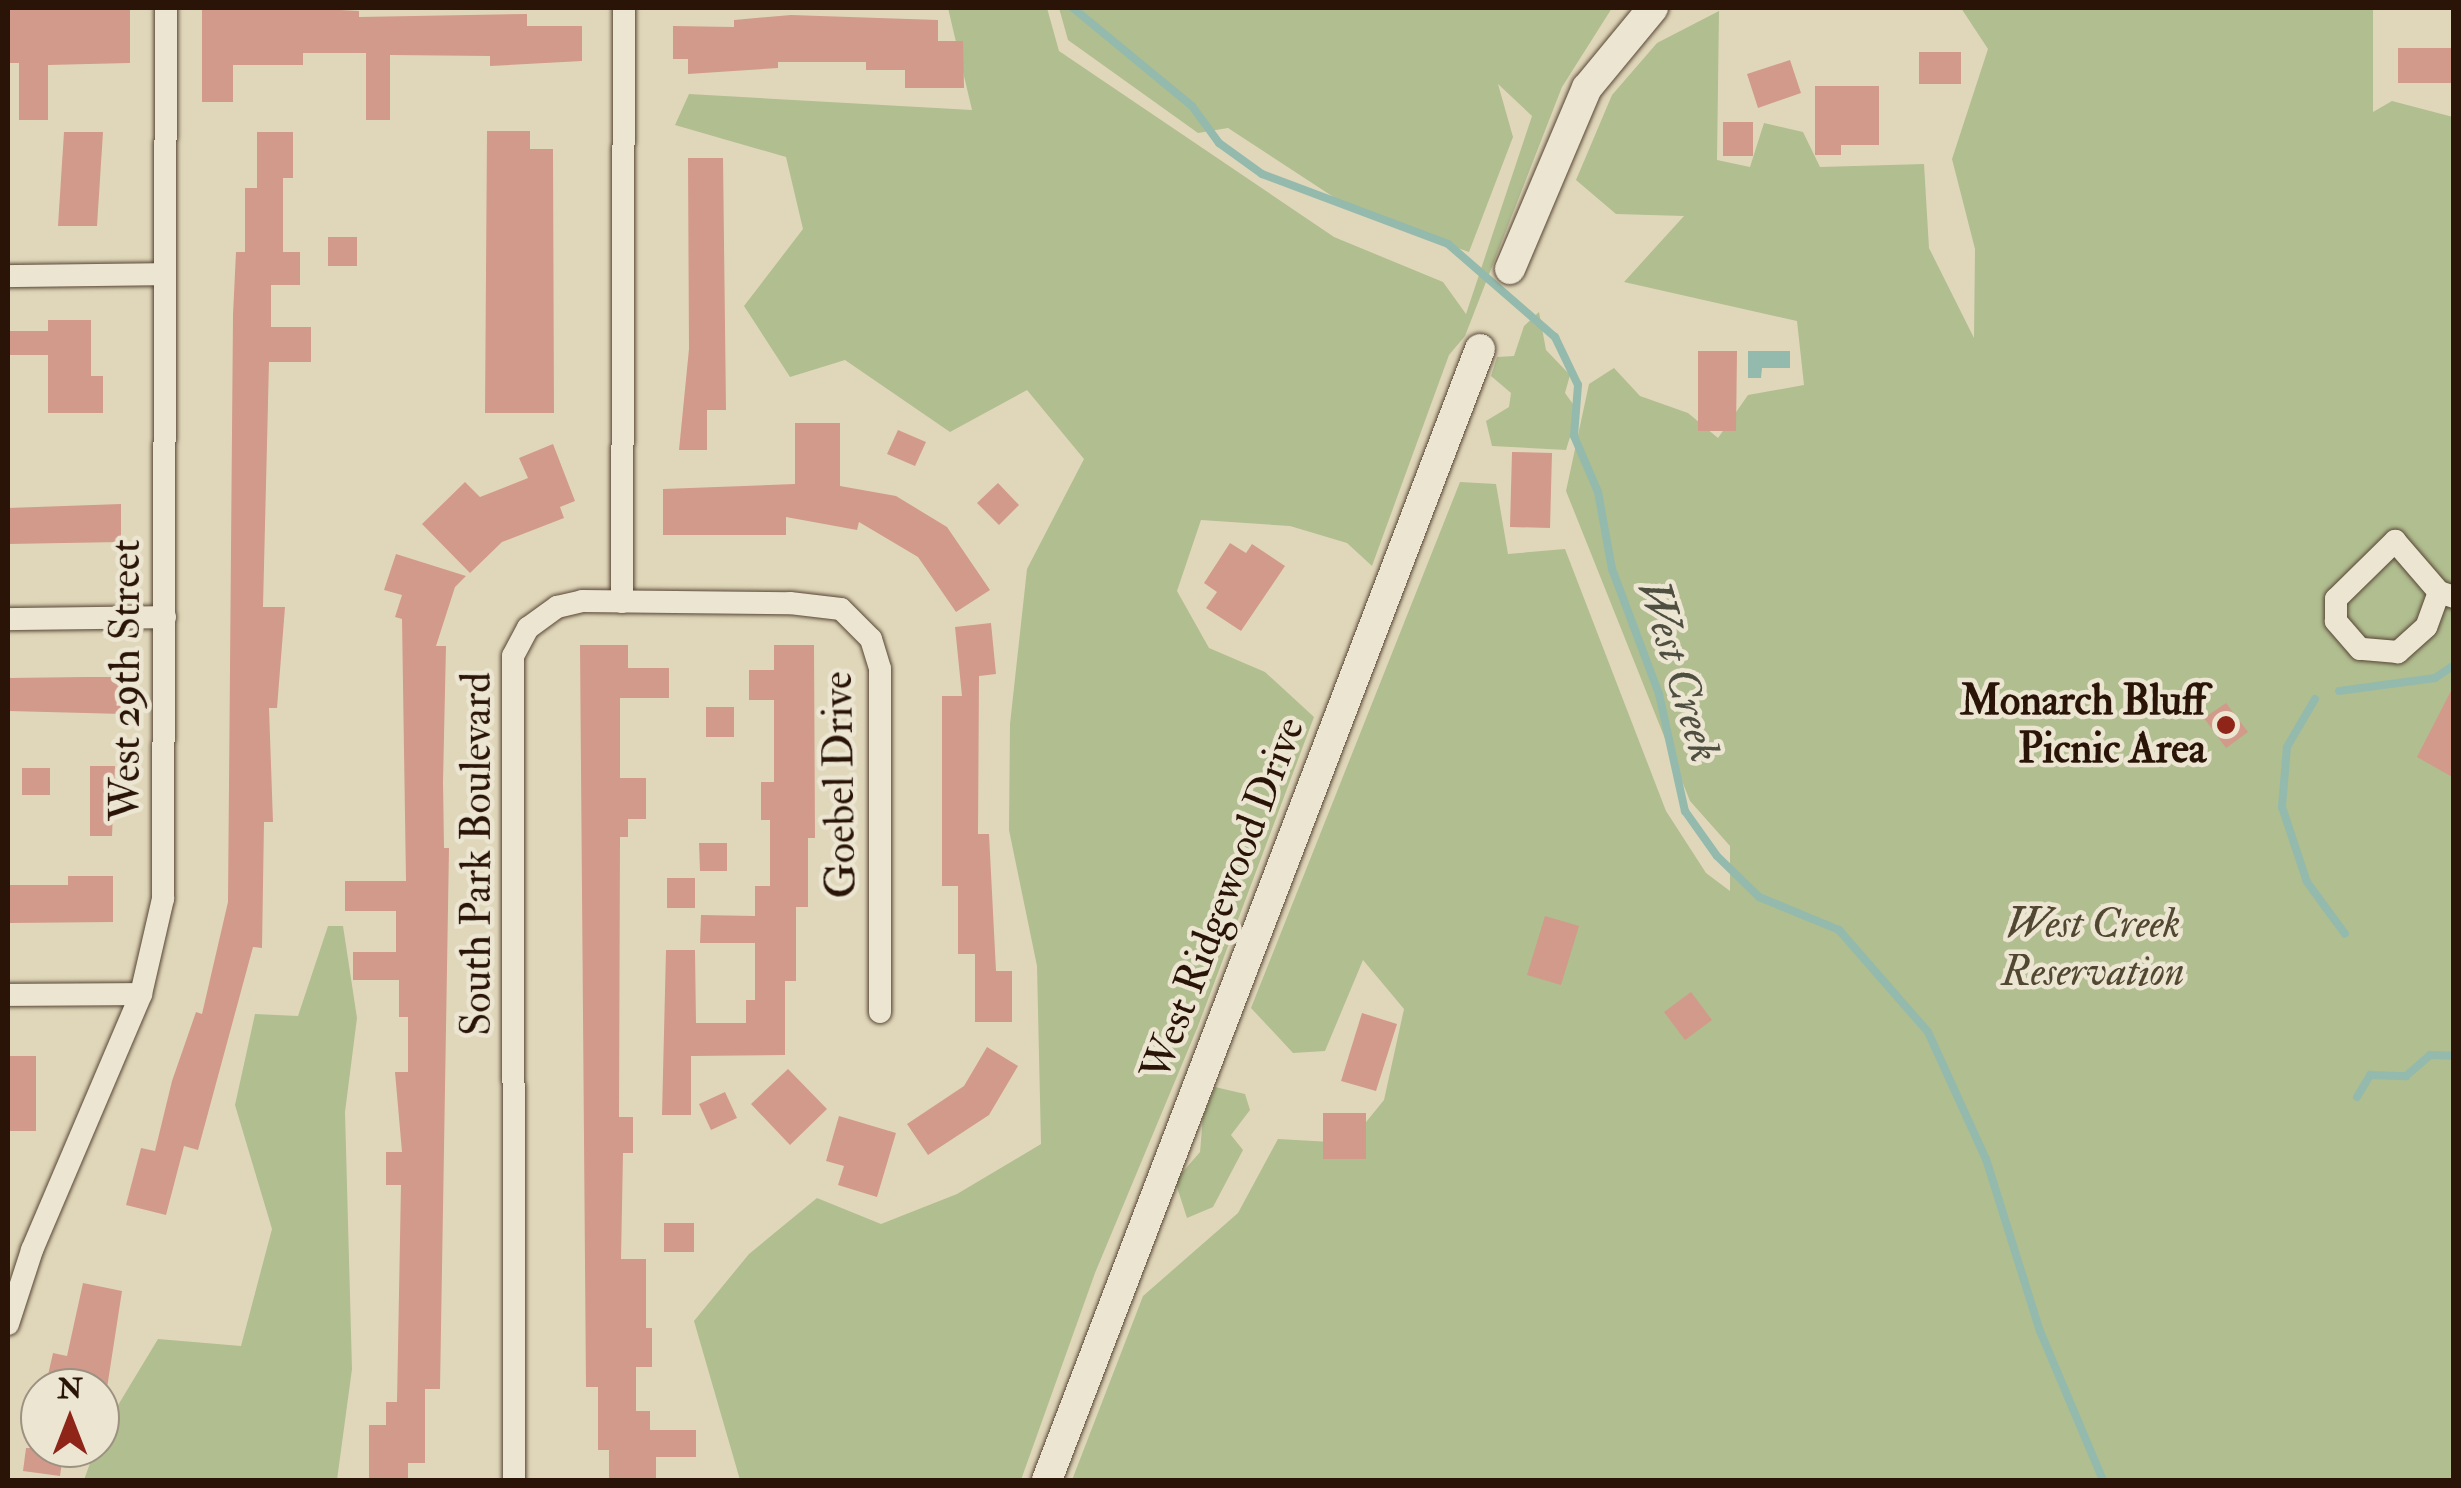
<!DOCTYPE html>
<style>
body{margin:0}
#map{position:relative;width:2461px;height:1488px;overflow:hidden;background:#e0d7ba;font-family:"IM FELL Double Pica",serif}
div>[style]{position:absolute}
.green>*{inset:0;background:#b1be90}
.water>*{inset:0;background:#94baad}
.stream>*{height:8px;margin:-4px;padding:0 4px;transform-origin:4px;border-radius:4px;background:#94baad}
.building>*{inset:0;background:#d29a8a}
.roads{filter:drop-shadow(0 0 2px #574534) drop-shadow(0 0 2px #574534)}
.street>*{height:22px;margin:-11px;padding:0 11px;transform-origin:11px;border-radius:11px;background:#ebe5d2}
.secondary>*{height:30px;margin:-15px;padding:0 15px;transform-origin:15px;border-radius:15px;background:#ebe5d2}
.dots>*{width:28px;height:28px;translate:-50% -50%;box-sizing:border-box;border:5px solid #ebe5d2;border-radius:50%}
span{translate:-50% -50%;white-space:nowrap;text-align:center;line-height:1.15;-webkit-text-stroke:9px #ebe5d2;paint-order:stroke}
.street-label{font-size:42px;color:#291407}
.poi-label{font-size:42px;color:#291407;font-weight:700}
.right{translate:-100% -50%;text-align:right}
.park-label{font-size:42px;color:#524730;font-style:italic}
.water-label{font-size:45px;color:#4e4e41;font-style:italic}
.frame{position:absolute;inset:0;border:10px solid #291407;pointer-events:none}
.north{position:absolute;left:20px;top:1368px;width:100px;height:100px;box-sizing:border-box;background:#ebe5d2;border:2px solid #9d9181;border-radius:50%;rotate:0deg;font-size:28px;font-weight:700;line-height:40px;text-align:center;color:#291407}
.north::after{content:'';display:block;margin:auto;width:35px;height:45px;background:#8f2418;clip-path:polygon(50% 0,100% 100%,50% 72%,0 100%)}
</style>
<div id="map">
<div class="green">
<div style="clip-path:polygon(948px 8px,1047px 8px,1059px 51px,1334px 237px,1443px 282px,1466px 314px,1532px 116px,1498px 84px,1513px 137px,1469px 252px,1358px 213px,1228px 128px,1198px 133px,1068px 40px,1059px 8px,1612px 8px,1562px 87px,1465px 336px,1449px 355px,1372px 566px,1347px 543px,1290px 526px,1201px 520px,1177px 591px,1209px 648px,1265px 672px,1314px 717px,1198px 1026px,1095px 1273px,1021px 1480px,740px 1480px,694px 1321px,749px 1254px,817px 1198px,881px 1224px,957px 1194px,1041px 1144px,1037px 966px,1009px 830px,1010px 724px,1027px 569px,1084px 459px,1027px 390px,950px 432px,845px 360px,790px 377px,744px 306px,803px 229px,786px 157px,675px 125px,689px 94px,972px 110px)"></div>
<div style="clip-path:polygon(1961px 8px,2373px 8px,2373px 112px,2392px 101px,2453px 117px,2453px 1480px,1072px 1480px,1143px 1296px,1238px 1213px,1278px 1139px,1349px 1143px,1384px 1100px,1404px 1009px,1363px 960px,1325px 1051px,1293px 1053px,1251px 1008px,1460px 482px,1496px 484px,1508px 554px,1565px 549px,1666px 811px,1706px 873px,1730px 891px,1730px 846px,1690px 801px,1566px 491px,1589px 384px,1614px 368px,1640px 396px,1688px 413px,1718px 438px,1748px 395px,1804px 385px,1797px 321px,1624px 282px,1684px 216px,1616px 214px,1576px 180px,1612px 95px,1657px 43px,1719px 11px,1717px 160px,1750px 167px,1764px 123px,1803px 132px,1820px 167px,1924px 164px,1929px 248px,1974px 338px,1975px 249px,1952px 159px,1988px 49px)"></div>
<div style="clip-path:polygon(1539px 312px,1546px 350px,1570px 375px,1565px 393px,1578px 411px,1566px 450px,1492px 446px,1486px 421px,1509px 407px,1511px 393px,1491px 376px,1497px 357px,1514px 356px,1524px 326px)"></div>
<div style="clip-path:polygon(328px 926px,343px 926px,357px 1018px,345px 1112px,352px 1369px,337px 1480px,84px 1480px,100px 1435px,158px 1339px,241px 1346px,272px 1229px,235px 1105px,255px 1014px,298px 1016px)"></div>
<div style="clip-path:polygon(1215px 1087px,1245px 1094px,1250px 1110px,1231px 1135px,1243px 1150px,1213px 1207px,1187px 1218px,1175px 1181px,1200px 1152px,1203px 1117px)"></div>
</div>
<div class="water">
<div style="clip-path:polygon(1748px 351px,1790px 351px,1790px 368px,1762px 368px,1761px 378px,1748px 378px)"></div>
</div>
<div class="stream">
<div style="left:1073px;top:8px;width:154px;rotate:39.5deg"></div>
<div style="left:1192px;top:106px;width:46px;rotate:53.9deg"></div>
<div style="left:1219px;top:143px;width:53px;rotate:35.8deg"></div>
<div style="left:1262px;top:174px;width:199px;rotate:20.6deg"></div>
<div style="left:1448px;top:244px;width:142px;rotate:41deg"></div>
<div style="left:1555px;top:337px;width:53px;rotate:64.4deg"></div>
<div style="left:1578px;top:385px;width:51px;rotate:94.5deg"></div>
<div style="left:1574px;top:436px;width:61px;rotate:66.8deg"></div>
<div style="left:1598px;top:492px;width:78px;rotate:79.7deg"></div>
<div style="left:1612px;top:569px;width:134px;rotate:69.4deg"></div>
<div style="left:1659px;top:694px;width:120px;rotate:77.5deg"></div>
<div style="left:1685px;top:811px;width:55px;rotate:54.6deg"></div>
<div style="left:1717px;top:856px;width:59px;rotate:44.3deg"></div>
<div style="left:1759px;top:897px;width:87px;rotate:22.4deg"></div>
<div style="left:1839px;top:930px;width:135px;rotate:48.9deg"></div>
<div style="left:1928px;top:1032px;width:140px;rotate:65.5deg"></div>
<div style="left:1986px;top:1159px;width:180px;rotate:72.6deg"></div>
<div style="left:2040px;top:1331px;width:162px;rotate:67.1deg"></div>
<div style="left:2339px;top:691px;width:97px;rotate:-7.7deg"></div>
<div style="left:2435px;top:678px;width:23px;rotate:-34deg"></div>
<div style="left:2315px;top:699px;width:56px;rotate:120.3deg"></div>
<div style="left:2287px;top:747px;width:60px;rotate:94.8deg"></div>
<div style="left:2282px;top:807px;width:79px;rotate:71.6deg"></div>
<div style="left:2307px;top:882px;width:64px;rotate:53.8deg"></div>
<div style="left:2357px;top:1097px;width:26px;rotate:-59deg"></div>
<div style="left:2370px;top:1075px;width:36px;rotate:2deg"></div>
<div style="left:2406px;top:1076px;width:32px;rotate:-41deg"></div>
<div style="left:2430px;top:1055px;width:24px;rotate:2deg"></div>
</div>
<div class="building">
<div style="clip-path:polygon(303px 8px,359px 11px,359px 17px,527px 14px,527px 26px,582px 26px,582px 61px,490px 66px,490px 56px,390px 55px,390px 120px,366px 120px,366px 53px,303px 53px,303px 65px,233px 65px,233px 102px,202px 102px,202px 10px)"></div>
<div style="clip-path:polygon(8px 10px,130px 10px,130px 63px,48px 65px,48px 120px,19px 120px,19px 63px,8px 63px)"></div>
<div style="clip-path:polygon(791px 15px,938px 20px,938px 41px,963px 41px,964px 88px,905px 88px,905px 70px,866px 70px,866px 62px,778px 62px,778px 68px,688px 74px,688px 59px,673px 59px,673px 26px,734px 27px,734px 20px)"></div>
<div style="clip-path:polygon(2398px 48px,2454px 48px,2454px 83px,2398px 83px)"></div>
<div style="clip-path:polygon(1919px 52px,1961px 52px,1961px 84px,1919px 84px)"></div>
<div style="clip-path:polygon(1790px 60px,1801px 93px,1758px 108px,1747px 74px)"></div>
<div style="clip-path:polygon(1815px 86px,1879px 86px,1879px 145px,1841px 145px,1841px 155px,1815px 155px)"></div>
<div style="clip-path:polygon(1723px 122px,1753px 122px,1753px 156px,1723px 156px)"></div>
<div style="clip-path:polygon(487px 131px,530px 131px,530px 149px,553px 149px,554px 413px,485px 413px)"></div>
<div style="clip-path:polygon(64px 132px,103px 132px,97px 226px,58px 226px)"></div>
<div style="clip-path:polygon(257px 132px,293px 132px,293px 178px,283px 178px,283px 252px,300px 252px,300px 285px,271px 285px,271px 327px,311px 327px,311px 362px,269px 362px,263px 607px,285px 607px,277px 708px,269px 708px,273px 822px,264px 822px,262px 948px,253px 947px,198px 1150px,184px 1146px,166px 1215px,126px 1205px,141px 1148px,155px 1151px,172px 1081px,196px 1012px,202px 1014px,228px 902px,233px 315px,236px 252px,245px 252px,245px 188px,257px 188px)"></div>
<div style="clip-path:polygon(688px 158px,723px 158px,726px 410px,707px 410px,707px 450px,679px 450px,689px 349px)"></div>
<div style="clip-path:polygon(328px 237px,357px 237px,357px 266px,328px 266px)"></div>
<div style="clip-path:polygon(48px 320px,91px 320px,91px 376px,103px 376px,103px 413px,48px 413px,48px 355px,8px 355px,8px 331px,48px 331px)"></div>
<div style="clip-path:polygon(1698px 351px,1737px 351px,1736px 431px,1698px 431px)"></div>
<div style="clip-path:polygon(795px 423px,840px 423px,840px 486px,896px 496px,947px 527px,990px 590px,956px 612px,918px 557px,859px 522px,857px 530px,786px 517px,786px 535px,663px 535px,663px 489px,795px 484px)"></div>
<div style="clip-path:polygon(898px 430px,926px 442px,915px 466px,887px 454px)"></div>
<div style="clip-path:polygon(553px 444px,575px 501px,560px 507px,564px 518px,502px 542px,470px 573px,422px 524px,465px 482px,480px 497px,528px 478px,519px 458px)"></div>
<div style="clip-path:polygon(1512px 452px,1552px 453px,1550px 528px,1510px 527px)"></div>
<div style="clip-path:polygon(998px 483px,1019px 505px,999px 525px,977px 503px)"></div>
<div style="clip-path:polygon(121px 504px,121px 542px,8px 544px,8px 508px)"></div>
<div style="clip-path:polygon(1230px 543px,1246px 553px,1252px 544px,1285px 566px,1241px 631px,1206px 608px,1217px 592px,1204px 583px)"></div>
<div style="clip-path:polygon(396px 554px,466px 576px,455px 587px,436px 646px,446px 646px,443px 782px,444px 848px,449px 848px,440px 1389px,425px 1389px,425px 1463px,408px 1463px,408px 1480px,369px 1480px,369px 1425px,386px 1425px,386px 1402px,397px 1402px,401px 1185px,386px 1185px,386px 1152px,402px 1152px,395px 1072px,408px 1072px,408px 1017px,399px 1017px,399px 980px,353px 980px,353px 952px,396px 952px,396px 911px,345px 911px,345px 881px,406px 881px,402px 619px,395px 617px,402px 595px,384px 590px)"></div>
<div style="clip-path:polygon(991px 623px,996px 674px,979px 676px,978px 834px,989px 834px,996px 971px,1012px 971px,1012px 1022px,975px 1022px,975px 954px,958px 954px,958px 886px,942px 886px,942px 696px,962px 696px,955px 627px)"></div>
<div style="clip-path:polygon(580px 645px,628px 645px,628px 668px,669px 668px,669px 698px,620px 698px,620px 778px,646px 778px,646px 819px,628px 819px,628px 837px,620px 837px,619px 1117px,633px 1117px,633px 1153px,623px 1153px,621px 1259px,646px 1259px,646px 1328px,652px 1328px,652px 1367px,636px 1367px,636px 1411px,650px 1411px,650px 1430px,696px 1430px,696px 1457px,656px 1457px,656px 1480px,609px 1480px,609px 1450px,598px 1450px,598px 1387px,586px 1387px)"></div>
<div style="clip-path:polygon(774px 645px,814px 645px,815px 838px,808px 838px,808px 907px,796px 907px,796px 981px,785px 981px,785px 1055px,691px 1056px,691px 1115px,662px 1115px,666px 950px,695px 950px,696px 1023px,746px 1023px,746px 1000px,755px 1000px,755px 943px,700px 943px,701px 915px,755px 916px,755px 886px,770px 886px,770px 820px,761px 820px,761px 782px,774px 782px,774px 700px,749px 700px,749px 670px,774px 670px)"></div>
<div style="clip-path:polygon(87px 677px,124px 677px,124px 714px,8px 711px,8px 678px)"></div>
<div style="clip-path:polygon(2454px 685px,2454px 778px,2417px 757px)"></div>
<div style="clip-path:polygon(2226px 703px,2248px 732px,2226px 748px,2204px 718px)"></div>
<div style="clip-path:polygon(706px 707px,734px 707px,734px 737px,706px 737px)"></div>
<div style="clip-path:polygon(90px 766px,115px 766px,112px 836px,90px 836px)"></div>
<div style="clip-path:polygon(22px 768px,50px 768px,50px 795px,22px 795px)"></div>
<div style="clip-path:polygon(699px 843px,727px 843px,727px 871px,700px 871px)"></div>
<div style="clip-path:polygon(68px 876px,113px 876px,113px 922px,10px 923px,10px 885px,68px 885px)"></div>
<div style="clip-path:polygon(667px 878px,695px 878px,695px 908px,667px 908px)"></div>
<div style="clip-path:polygon(1545px 916px,1579px 926px,1561px 985px,1527px 975px)"></div>
<div style="clip-path:polygon(1691px 992px,1712px 1020px,1685px 1040px,1664px 1012px)"></div>
<div style="clip-path:polygon(1362px 1013px,1397px 1024px,1376px 1091px,1341px 1081px)"></div>
<div style="clip-path:polygon(987px 1047px,1018px 1066px,989px 1115px,928px 1155px,907px 1124px,964px 1086px)"></div>
<div style="clip-path:polygon(8px 1056px,36px 1056px,36px 1131px,8px 1131px)"></div>
<div style="clip-path:polygon(788px 1069px,827px 1109px,790px 1145px,751px 1104px)"></div>
<div style="clip-path:polygon(725px 1092px,737px 1118px,711px 1130px,699px 1104px)"></div>
<div style="clip-path:polygon(1323px 1113px,1366px 1113px,1366px 1159px,1323px 1159px)"></div>
<div style="clip-path:polygon(839px 1116px,896px 1133px,877px 1197px,838px 1185px,844px 1166px,826px 1161px)"></div>
<div style="clip-path:polygon(664px 1223px,694px 1223px,694px 1252px,664px 1252px)"></div>
<div style="clip-path:polygon(83px 1283px,122px 1291px,107px 1388px,45px 1388px,53px 1353px,67px 1356px)"></div>
<div style="clip-path:polygon(26px 1448px,64px 1448px,60px 1476px,23px 1471px)"></div>
</div>
<div class="roads">
<div class="street">
<div style="left:8px;top:276px;width:157px;rotate:-0.7deg"></div>
<div style="left:2439px;top:592px;width:37px;rotate:110deg"></div>
<div style="left:2426px;top:627px;width:38px;rotate:138deg"></div>
<div style="left:2398px;top:652px;width:38px;rotate:-175deg"></div>
<div style="left:2360px;top:649px;width:37px;rotate:-131deg"></div>
<div style="left:2336px;top:621px;width:22px;rotate:-90deg"></div>
<div style="left:2336px;top:599px;width:83px;rotate:-44.5deg"></div>
<div style="left:2395px;top:541px;width:67px;rotate:49.2deg"></div>
<div style="left:2439px;top:592px;width:16px;rotate:18deg"></div>
<div style="left:622px;top:602px;width:594px;rotate:-89.81deg"></div>
<div style="left:8px;top:619px;width:157px;rotate:-0.7deg"></div>
<div style="left:8px;top:995px;width:133px;rotate:-0.4deg"></div>
<div style="left:8px;top:1324px;width:78px;rotate:-72deg"></div>
<div style="left:32px;top:1250px;width:278px;rotate:-66.9deg"></div>
<div style="left:141px;top:994px;width:98px;rotate:-77deg"></div>
<div style="left:163px;top:899px;width:891px;rotate:-89.81deg"></div>
<div style="left:514px;top:1480px;width:824px;rotate:-90.07deg"></div>
<div style="left:513px;top:656px;width:32px;rotate:-62deg"></div>
<div style="left:528px;top:628px;width:36px;rotate:-36deg"></div>
<div style="left:557px;top:607px;width:26px;rotate:-13deg"></div>
<div style="left:582px;top:601px;width:208px;rotate:0.6deg"></div>
<div style="left:790px;top:603px;width:51px;rotate:6.7deg"></div>
<div style="left:841px;top:609px;width:42px;rotate:45deg"></div>
<div style="left:871px;top:639px;width:31px;rotate:73deg"></div>
<div style="left:880px;top:669px;width:343px;rotate:90deg"></div>
</div>
<div class="secondary">
<div style="left:1510px;top:269px;width:197px;rotate:-67deg"></div>
<div style="left:1587px;top:88px;width:104px;rotate:-50.5deg"></div>
<div style="left:1047px;top:1480px;width:1211px;rotate:-69.05deg"></div>
</div>
</div>
<div class="dots">
<div style="left:2226px;top:725px;background:#8f2418"></div>
</div>
<div class="street-label">
<span style="left:126px;top:680px;rotate:-90deg">West 29th Street</span>
<span style="left:840px;top:785px;rotate:-91deg">Goebel Drive</span>
<span style="left:477px;top:854px;rotate:-90deg">South Park Boulevard</span>
<span style="left:1223px;top:899px;rotate:-69deg">West Ridgewood Drive</span>
</div>
<div class="poi-label">
<span class="right" style="left:2206px;top:725px">Monarch Bluff<br>Picnic Area</span>
</div>
<div class="park-label">
<span style="left:2093px;top:948px">West Creek<br>Reservation</span>
</div>
<div class="water-label">
<span style="left:1678px;top:671px;rotate:73deg">West Creek</span>
</div>
<div class="frame"></div>
<div class="north">N</div>
</div>
